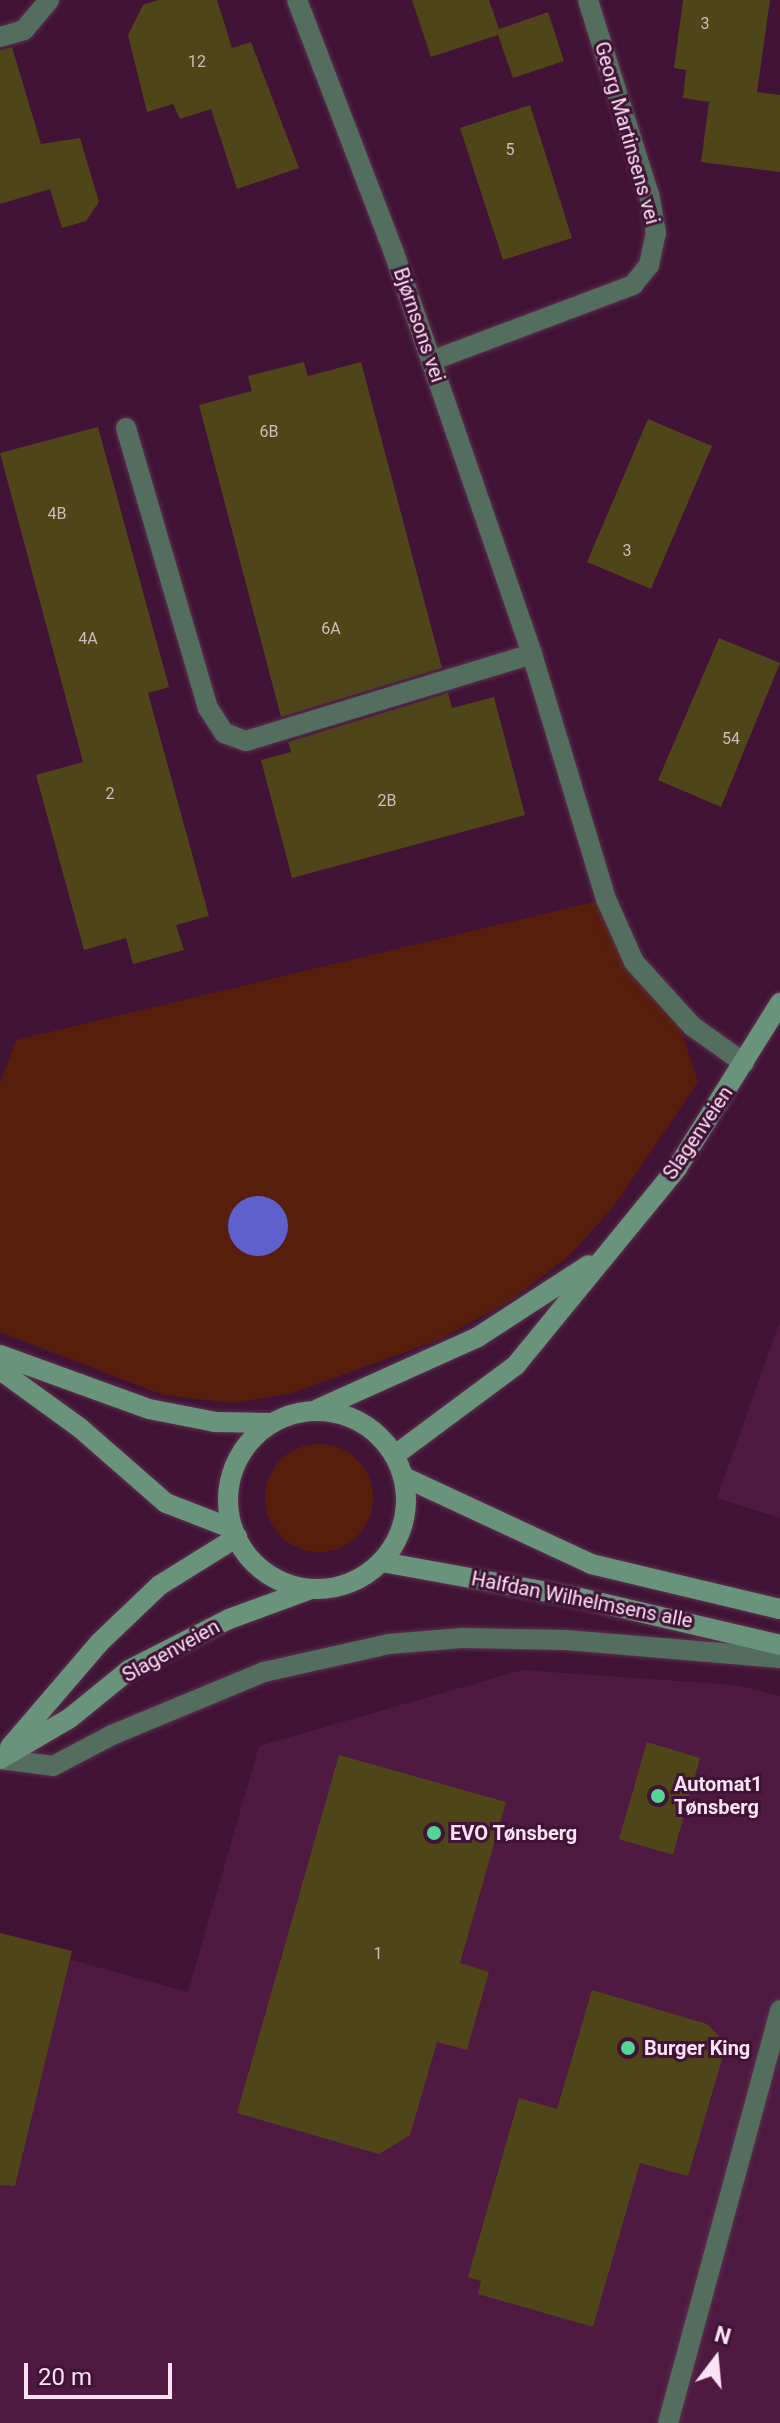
<!DOCTYPE html>
<meta charset="utf-8">
<style>
body{margin:0}
#map{position:relative;width:780px;height:2423px;overflow:hidden;background:#411336;font-family:Roboto,sans-serif}
div>[style]{position:absolute}
.built>*{inset:0;background:#4e1a41}
.green>*{inset:0;background:#571f0b}
.round{border-radius:50%}
.water>*{inset:0;background:#5e60cc}
.building>*{inset:0;background:#4e4618}
.roads{filter:drop-shadow(0 0 2px #5b3050) drop-shadow(0 0 2px #5b3050)}
.minor>*{height:20px;margin:-10px;padding:0 10px;transform-origin:10px;border-radius:10px;background:#536d5e}
.secondary>*{height:20px;margin:-10px;padding:0 10px;transform-origin:10px;border-radius:10px;background:#6a937c}
.secondary>.ring{margin:-10px;padding:0;box-sizing:content-box;background:none;border:20px solid #6a937c;border-radius:50%}
.dots>*{width:22px;height:22px;translate:-50% -50%;box-sizing:border-box;border:4px solid #411336;border-radius:50%}
span{translate:-50% -50%;white-space:nowrap;text-align:center;line-height:1.15;-webkit-text-stroke:6px #411336;paint-order:stroke}
.number-label{font-size:16px;color:#d0bcbc}
.number-label span{-webkit-text-stroke-width:0}
.street-label{font-size:20px;color:#fce3f3}
.poi-label{font-size:20px;color:#fce3f3;font-weight:700}
.left{translate:0 -50%;text-align:left}
.north{position:absolute;left:676px;top:2319px;width:80px;height:80px;-webkit-text-stroke:6px #411336;paint-order:stroke;rotate:16deg;font-size:22px;font-weight:700;line-height:32px;text-align:center;color:#fce3f3}
.north::after{content:'';display:block;margin:auto;width:28px;height:36px;background:#fce3f3;clip-path:polygon(50% 0,100% 100%,50% 72%,0 100%)}
.scale{position:absolute;left:24px;top:2363px;width:148px;height:36px;box-sizing:border-box;border:4px solid #fce3f3;border-top:0;padding-left:10px;font-size:24px;line-height:28px;white-space:nowrap;color:#fce3f3;-webkit-text-stroke:6px #411336;paint-order:stroke}
</style>
<div id="map">
<div class="built">
<div style="clip-path:polygon(780px 1321px,780px 1518px,717px 1498px)"></div>
<div style="clip-path:polygon(522px 1670px,735px 1685px,780px 1696px,780px 2423px,0 2423px,0 1940px,188px 1992px,259px 1746px)"></div>
</div>
<div class="green">
<div style="clip-path:polygon(606px 899px,673px 1006px,698px 1082px,614px 1206px,568px 1257px,511px 1300px,441px 1339px,292px 1393px,234px 1403px,163px 1395px,0 1332px,0 1083px,16px 1040px)"></div>
<div class="round" style="left:265px;top:1444px;width:108px;height:108px"></div>
</div>
<div class="water">
<div class="round" style="left:228px;top:1196px;width:60px;height:60px"></div>
</div>
<div class="building">
<div style="clip-path:polygon(158px 0,217px 0,232px 48px,251px 42px,299px 168px,237px 189px,211px 109px,180px 119px,173px 104px,147px 112px,128px 35px,143px 5px)"></div>
<div style="clip-path:polygon(412px 0,489px 0,499px 29px,548px 12px,564px 61px,513px 78px,498px 35px,431px 57px)"></div>
<div style="clip-path:polygon(683px 0,770px 0,757px 92px,780px 95px,780px 172px,701px 162px,709px 102px,683px 98px,686px 70px,674px 68px)"></div>
<div style="clip-path:polygon(12px 47px,41px 144px,80px 138px,99px 202px,86px 221px,62px 228px,50px 189px,0 204px,0 50px)"></div>
<div style="clip-path:polygon(530px 105px,572px 238px,503px 260px,460px 128px)"></div>
<div style="clip-path:polygon(304px 362px,308px 376px,361px 362px,442px 668px,281px 717px,199px 405px,252px 391px,248px 376px)"></div>
<div style="clip-path:polygon(648px 419px,712px 446px,651px 589px,587px 562px)"></div>
<div style="clip-path:polygon(98px 427px,169px 687px,148px 693px,209px 916px,176px 925px,184px 950px,133px 964px,126px 938px,84px 950px,36px 775px,83px 762px,0 453px)"></div>
<div style="clip-path:polygon(719px 638px,780px 663px,721px 807px,658px 780px)"></div>
<div style="clip-path:polygon(448px 693px,452px 708px,494px 697px,525px 815px,292px 878px,261px 760px,291px 752px,288px 742px)"></div>
<div style="clip-path:polygon(647px 1742px,700px 1758px,673px 1855px,619px 1839px)"></div>
<div style="clip-path:polygon(339px 1755px,506px 1802px,460px 1963px,489px 1972px,467px 2050px,437px 2042px,410px 2135px,379px 2154px,237px 2113px)"></div>
<div style="clip-path:polygon(0 1933px,72px 1951px,15px 2186px,0 2185px)"></div>
<div style="clip-path:polygon(592px 1990px,707px 2024px,718px 2035px,722px 2059px,688px 2176px,640px 2163px,593px 2327px,478px 2294px,481px 2281px,468px 2277px,519px 2098px,557px 2109px)"></div>
</div>
<div class="roads">
<div class="minor">
<div style="left:297px;top:0;width:271px;rotate:69deg"></div>
<div style="left:394px;top:253px;width:424px;rotate:71deg"></div>
<div style="left:532px;top:654px;width:256px;rotate:73.2deg"></div>
<div style="left:606px;top:899px;width:69px;rotate:66deg"></div>
<div style="left:634px;top:962px;width:86px;rotate:47.8deg"></div>
<div style="left:692px;top:1026px;width:64px;rotate:35.4deg"></div>
<div style="left:0;top:37px;width:25px;rotate:-16deg"></div>
<div style="left:24px;top:30px;width:39px;rotate:-50deg"></div>
<div style="left:431px;top:361px;width:216px;rotate:-20.6deg"></div>
<div style="left:633px;top:285px;width:26px;rotate:-51deg"></div>
<div style="left:649px;top:265px;width:33px;rotate:-78deg"></div>
<div style="left:656px;top:233px;width:39px;rotate:-100deg"></div>
<div style="left:649px;top:195px;width:204px;rotate:-107.4deg"></div>
<div style="left:126px;top:428px;width:292px;rotate:73.7deg"></div>
<div style="left:208px;top:708px;width:30px;rotate:57deg"></div>
<div style="left:224px;top:733px;width:23px;rotate:20deg"></div>
<div style="left:246px;top:741px;width:299px;rotate:-16.9deg"></div>
<div style="left:0;top:1759px;width:53px;rotate:7.5deg"></div>
<div style="left:53px;top:1766px;width:67px;rotate:-27.7deg"></div>
<div style="left:112px;top:1735px;width:165px;rotate:-22.5deg"></div>
<div style="left:264px;top:1672px;width:128px;rotate:-12.6deg"></div>
<div style="left:389px;top:1644px;width:73px;rotate:-4.7deg"></div>
<div style="left:462px;top:1638px;width:104px;rotate:1.1deg"></div>
<div style="left:566px;top:1640px;width:215px;rotate:4.8deg"></div>
<div style="left:668px;top:2423px;width:428px;rotate:-74.8deg"></div>
</div>
<div class="secondary">
<div style="left:0;top:1355px;width:158px;rotate:19.9deg"></div>
<div style="left:149px;top:1409px;width:67px;rotate:11.1deg"></div>
<div style="left:215px;top:1422px;width:57px;rotate:1deg"></div>
<div style="left:0;top:1370px;width:99px;rotate:35.9deg"></div>
<div style="left:80px;top:1428px;width:114px;rotate:41.1deg"></div>
<div style="left:166px;top:1503px;width:72px;rotate:21.2deg"></div>
<div style="left:318px;top:1409px;width:175px;rotate:-24.2deg"></div>
<div style="left:478px;top:1337px;width:132px;rotate:-33deg"></div>
<div class="ring" style="left:228px;top:1411px;width:158px;height:158px"></div>
<div style="left:395px;top:1455px;width:151px;rotate:-36.6deg"></div>
<div style="left:516px;top:1365px;width:254px;rotate:-50.7deg"></div>
<div style="left:677px;top:1168px;width:195px;rotate:-58deg"></div>
<div style="left:404px;top:1477px;width:206px;rotate:24.9deg"></div>
<div style="left:591px;top:1564px;width:194px;rotate:13.4deg"></div>
<div style="left:382px;top:1562px;width:201px;rotate:10.3deg"></div>
<div style="left:580px;top:1598px;width:205px;rotate:13.2deg"></div>
<div style="left:10px;top:1747px;width:137px;rotate:-49.4deg"></div>
<div style="left:99px;top:1643px;width:84px;rotate:-43.6deg"></div>
<div style="left:160px;top:1585px;width:91px;rotate:-31.9deg"></div>
<div style="left:0;top:1759px;width:81px;rotate:-30.4deg"></div>
<div style="left:70px;top:1718px;width:76px;rotate:-39.1deg"></div>
<div style="left:129px;top:1670px;width:112px;rotate:-27deg"></div>
<div style="left:229px;top:1619px;width:87px;rotate:-20.1deg"></div>
</div>
</div>
<div class="dots">
<div style="left:658px;top:1796px;background:#54d395"></div>
<div style="left:434px;top:1833px;background:#54d395"></div>
<div style="left:628px;top:2048px;background:#54d395"></div>
</div>
<div class="number-label">
<span style="left:705px;top:24px">3</span>
<span style="left:197px;top:62px">12</span>
<span style="left:510px;top:150px">5</span>
<span style="left:269px;top:432px">6B</span>
<span style="left:57px;top:514px">4B</span>
<span style="left:627px;top:551px">3</span>
<span style="left:331px;top:629px">6A</span>
<span style="left:88px;top:639px">4A</span>
<span style="left:731px;top:739px">54</span>
<span style="left:110px;top:794px">2</span>
<span style="left:387px;top:801px">2B</span>
<span style="left:378px;top:1954px">1</span>
</div>
<div class="street-label">
<span style="left:627px;top:133px;rotate:74deg">Georg Martinsens vei</span>
<span style="left:419px;top:325px;rotate:71deg">Bjørnsons vei</span>
<span style="left:698px;top:1133px;rotate:-56deg">Slagenveien</span>
<span style="left:582px;top:1600px;rotate:11deg">Halfdan Wilhelmsens alle</span>
<span style="left:171px;top:1651px;rotate:-29deg">Slagenveien</span>
</div>
<div class="poi-label">
<span class="left" style="left:674px;top:1796px">Automat1<br>Tønsberg</span>
<span class="left" style="left:450px;top:1833px">EVO Tønsberg</span>
<span class="left" style="left:644px;top:2048px">Burger King</span>
</div>
<div class="north">N</div>
<div class="scale">20 m</div>
</div>
